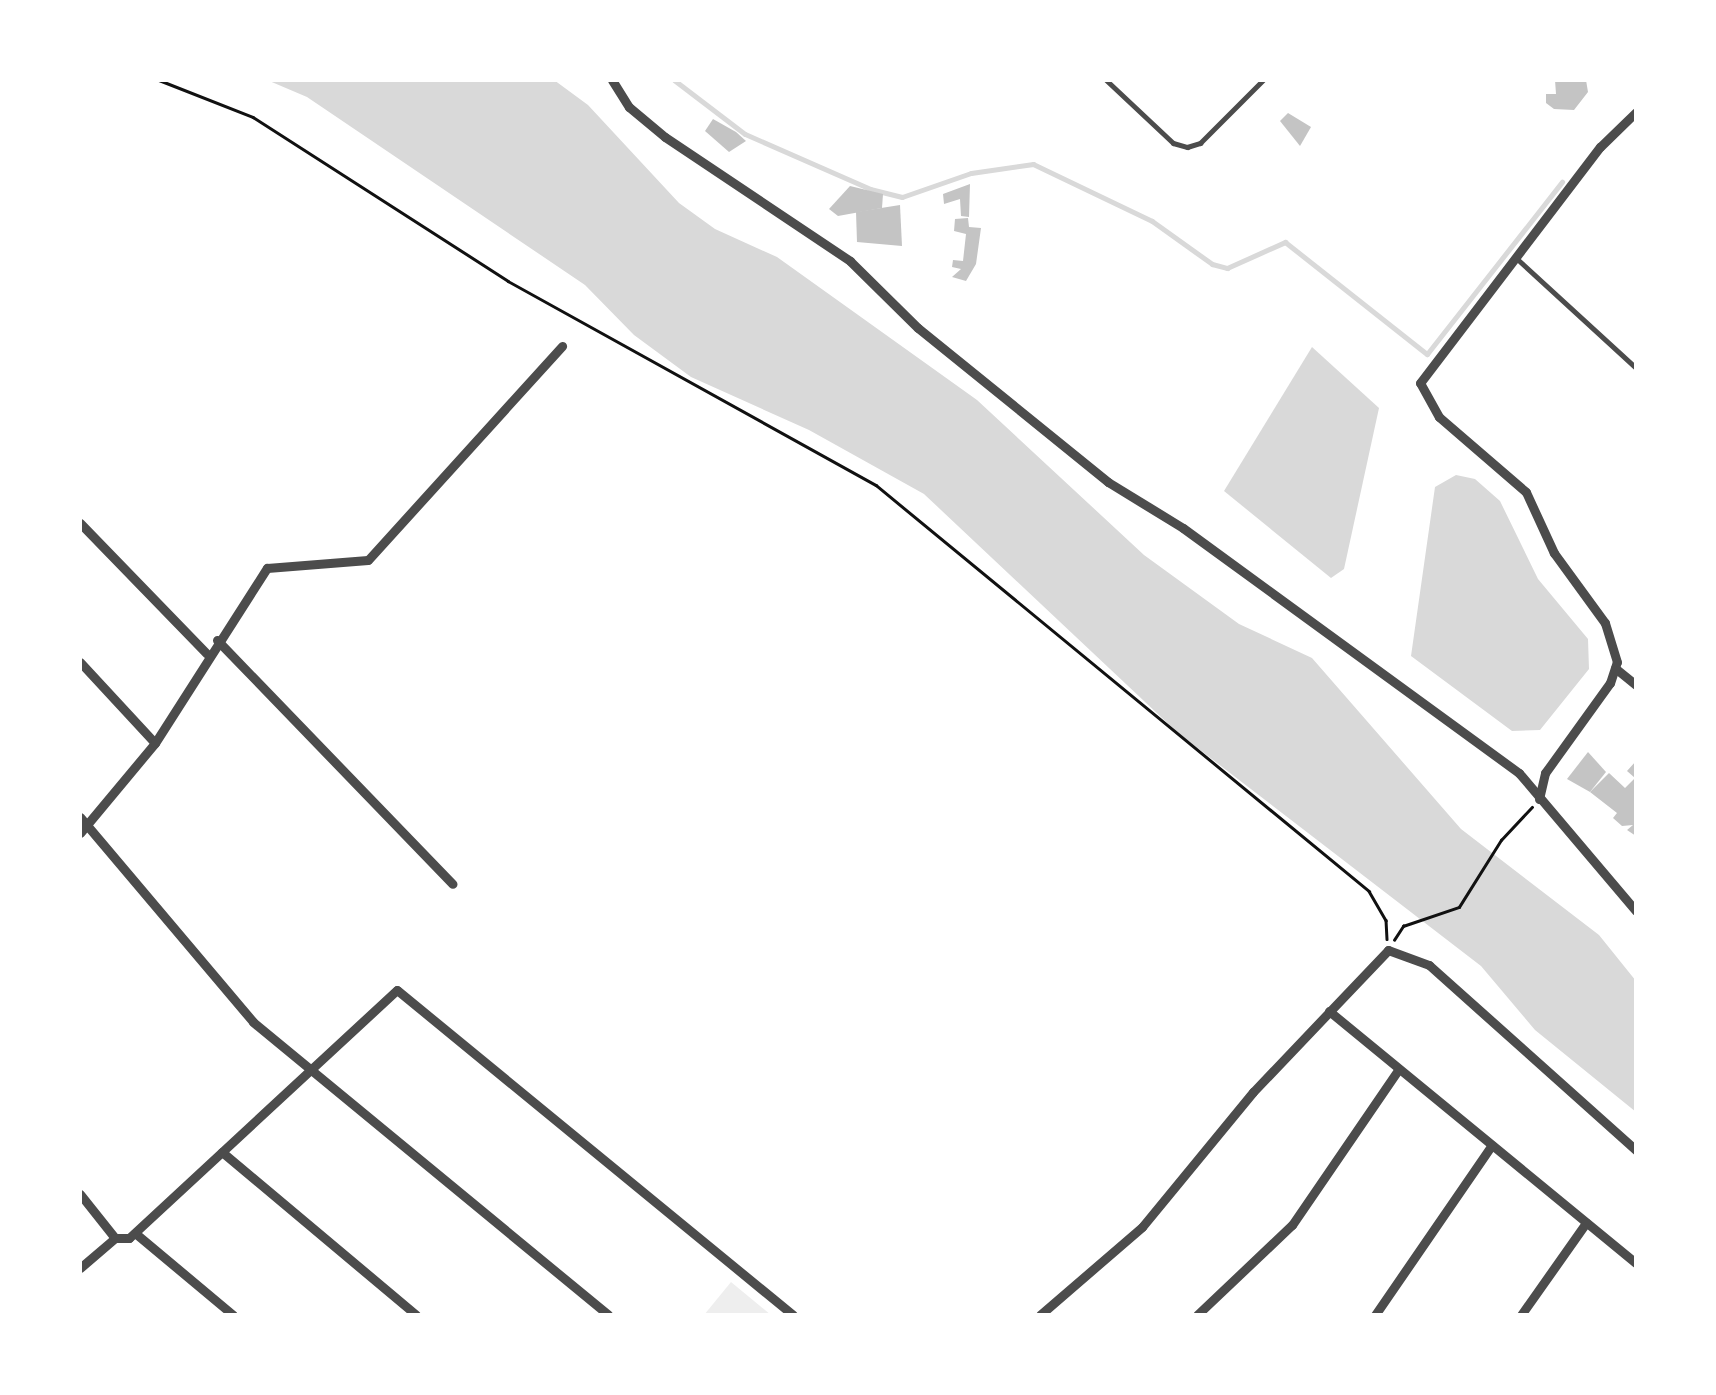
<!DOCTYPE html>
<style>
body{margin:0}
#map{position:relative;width:1716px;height:1395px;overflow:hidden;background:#fff;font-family:Merriweather,serif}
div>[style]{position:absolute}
.green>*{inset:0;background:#eee}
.water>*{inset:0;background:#d9d9d9}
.stream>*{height:5px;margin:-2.5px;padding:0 2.5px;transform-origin:2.5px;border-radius:2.5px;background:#d9d9d9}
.building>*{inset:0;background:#c4c4c4}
.path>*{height:2.5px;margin:-1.25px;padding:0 1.25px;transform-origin:1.25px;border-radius:1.25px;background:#111}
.service>*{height:5px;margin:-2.5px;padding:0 2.5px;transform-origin:2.5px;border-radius:2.5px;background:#4c4c4c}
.minor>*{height:9px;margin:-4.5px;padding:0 4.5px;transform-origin:4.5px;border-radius:4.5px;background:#4c4c4c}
span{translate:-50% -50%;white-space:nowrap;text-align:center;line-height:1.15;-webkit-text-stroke:9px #fff;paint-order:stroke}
.frame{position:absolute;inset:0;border:82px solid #fff;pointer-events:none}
</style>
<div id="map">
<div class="green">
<div style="clip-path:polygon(731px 1282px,771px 1315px,704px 1315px)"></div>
</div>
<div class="water">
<div style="clip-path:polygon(267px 80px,554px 80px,588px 105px,679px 203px,715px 229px,777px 257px,977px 400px,1144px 555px,1239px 624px,1312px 658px,1461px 829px,1599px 935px,1636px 981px,1636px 1112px,1535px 1030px,1481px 966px,1178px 733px,924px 494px,809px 430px,691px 377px,634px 335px,585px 285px,307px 97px)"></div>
<div style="clip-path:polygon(1312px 347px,1379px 408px,1344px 569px,1331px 578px,1224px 491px)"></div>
<div style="clip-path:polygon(1456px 475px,1475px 479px,1500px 501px,1538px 579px,1588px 639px,1589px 669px,1540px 730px,1512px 731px,1411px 656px,1435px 487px)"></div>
</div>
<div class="stream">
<div style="left:674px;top:80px;width:89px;rotate:37.3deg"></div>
<div style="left:745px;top:134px;width:137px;rotate:23.7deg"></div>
<div style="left:870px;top:189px;width:33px;rotate:14deg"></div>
<div style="left:902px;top:197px;width:73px;rotate:-19.2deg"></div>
<div style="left:971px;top:173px;width:63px;rotate:-8.3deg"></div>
<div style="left:1033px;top:164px;width:132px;rotate:25.6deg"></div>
<div style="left:1152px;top:221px;width:74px;rotate:35.6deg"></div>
<div style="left:1212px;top:264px;width:16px;rotate:15deg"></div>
<div style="left:1227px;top:268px;width:64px;rotate:-24.1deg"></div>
<div style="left:1285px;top:242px;width:181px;rotate:38.3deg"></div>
<div style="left:1427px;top:354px;width:219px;rotate:-51.9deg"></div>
</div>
<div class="building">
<div style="clip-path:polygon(1555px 80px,1586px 80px,1588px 92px,1574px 110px,1554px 109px,1546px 103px,1546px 94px,1556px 94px)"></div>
<div style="clip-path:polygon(1288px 113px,1311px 127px,1300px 146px,1280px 121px)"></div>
<div style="clip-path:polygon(713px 119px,736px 132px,746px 141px,729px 152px,705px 131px)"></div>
<div style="clip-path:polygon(970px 184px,969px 217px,961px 216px,960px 199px,944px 204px,943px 194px)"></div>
<div style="clip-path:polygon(850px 186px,883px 194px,882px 208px,838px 216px,829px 209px)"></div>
<div style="clip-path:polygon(900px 205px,902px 246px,857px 242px,856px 212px)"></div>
<div style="clip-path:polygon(968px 218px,969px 227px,981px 228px,976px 264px,966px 281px,952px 277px,961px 269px,952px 267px,953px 260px,963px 261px,966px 234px,954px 231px,955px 219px)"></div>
<div style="clip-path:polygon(1588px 752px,1606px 772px,1590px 792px,1567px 779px)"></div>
<div style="clip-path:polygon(1636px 761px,1636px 836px,1627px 830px,1633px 825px,1622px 826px,1613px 818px,1617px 813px,1590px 792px,1609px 773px,1625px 788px,1635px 778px,1627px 771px)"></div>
</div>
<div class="path">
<div style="left:159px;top:80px;width:101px;rotate:21.5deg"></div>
<div style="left:253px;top:117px;width:303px;rotate:32.7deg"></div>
<div style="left:508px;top:281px;width:421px;rotate:29deg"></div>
<div style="left:876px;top:485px;width:639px;rotate:39.47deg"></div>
<div style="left:1369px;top:891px;width:34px;rotate:60deg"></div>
<div style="left:1386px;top:920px;width:19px;rotate:87deg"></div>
<div style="left:1394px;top:940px;width:17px;rotate:-57deg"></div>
<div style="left:1403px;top:926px;width:59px;rotate:-18.7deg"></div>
<div style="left:1459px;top:907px;width:79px;rotate:-57.9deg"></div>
<div style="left:1501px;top:840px;width:45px;rotate:-46.8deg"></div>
</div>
<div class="service">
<div style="left:1106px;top:80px;width:92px;rotate:43.2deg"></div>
<div style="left:1173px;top:143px;width:15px;rotate:16deg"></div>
<div style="left:1187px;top:147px;width:14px;rotate:-17deg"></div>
<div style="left:1200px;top:143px;width:89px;rotate:-45deg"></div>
<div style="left:1516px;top:258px;width:163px;rotate:42.5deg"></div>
</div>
<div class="minor">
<div style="left:612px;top:80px;width:32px;rotate:58deg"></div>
<div style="left:629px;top:107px;width:47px;rotate:39.8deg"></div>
<div style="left:665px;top:137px;width:223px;rotate:33.8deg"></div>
<div style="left:850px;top:261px;width:95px;rotate:44.6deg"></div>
<div style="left:918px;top:328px;width:245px;rotate:39deg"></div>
<div style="left:1108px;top:482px;width:88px;rotate:31.5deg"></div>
<div style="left:1183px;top:528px;width:416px;rotate:36.1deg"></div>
<div style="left:1519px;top:773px;width:181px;rotate:49.7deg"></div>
<div style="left:80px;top:523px;width:182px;rotate:45.9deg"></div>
<div style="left:217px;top:640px;width:339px;rotate:46deg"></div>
<div style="left:80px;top:662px;width:110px;rotate:47.2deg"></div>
<div style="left:1615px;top:668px;width:27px;rotate:39deg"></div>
<div style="left:1539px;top:799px;width:27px;rotate:-77deg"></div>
<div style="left:1545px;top:773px;width:111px;rotate:-54.2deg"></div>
<div style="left:1610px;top:683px;width:22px;rotate:-72deg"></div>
<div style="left:1617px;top:662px;width:41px;rotate:-107.1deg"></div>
<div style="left:1605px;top:623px;width:87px;rotate:-126.1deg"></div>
<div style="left:1554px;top:553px;width:67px;rotate:-114.7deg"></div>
<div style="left:1526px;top:492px;width:115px;rotate:-139.2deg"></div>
<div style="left:1439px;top:417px;width:39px;rotate:-119deg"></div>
<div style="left:1420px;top:383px;width:297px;rotate:-52.7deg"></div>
<div style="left:1600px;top:147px;width:50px;rotate:-44.2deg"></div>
<div style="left:80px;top:817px;width:268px;rotate:49.8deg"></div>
<div style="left:253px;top:1022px;width:460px;rotate:39.5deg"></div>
<div style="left:80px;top:833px;width:117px;rotate:-50.2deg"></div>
<div style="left:155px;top:743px;width:208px;rotate:-57.4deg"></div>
<div style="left:267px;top:568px;width:101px;rotate:-4.5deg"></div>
<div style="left:368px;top:560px;width:289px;rotate:-47.8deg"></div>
<div style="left:1329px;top:1011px;width:397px;rotate:39.4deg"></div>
<div style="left:222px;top:1152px;width:253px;rotate:40deg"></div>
<div style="left:80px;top:1194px;width:56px;rotate:51.5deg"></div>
<div style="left:135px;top:1233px;width:128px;rotate:39.9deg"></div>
<div style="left:80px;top:1268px;width:46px;rotate:-40.6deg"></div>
<div style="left:115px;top:1238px;width:14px"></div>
<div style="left:129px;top:1238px;width:365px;rotate:-42.8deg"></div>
<div style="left:397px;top:990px;width:512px;rotate:39.38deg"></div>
<div style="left:1040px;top:1315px;width:135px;rotate:-40.8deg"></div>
<div style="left:1142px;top:1227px;width:175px;rotate:-50.6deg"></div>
<div style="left:1253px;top:1092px;width:196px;rotate:-46.4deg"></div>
<div style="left:1388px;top:950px;width:44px;rotate:20.1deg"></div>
<div style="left:1429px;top:965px;width:278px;rotate:41.8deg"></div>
<div style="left:1197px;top:1315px;width:131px;rotate:-43.5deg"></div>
<div style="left:1292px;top:1225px;width:189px;rotate:-55.6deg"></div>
<div style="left:1375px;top:1315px;width:206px;rotate:-55.5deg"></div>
<div style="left:1521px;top:1315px;width:113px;rotate:-54.8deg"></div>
</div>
<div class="frame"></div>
</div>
